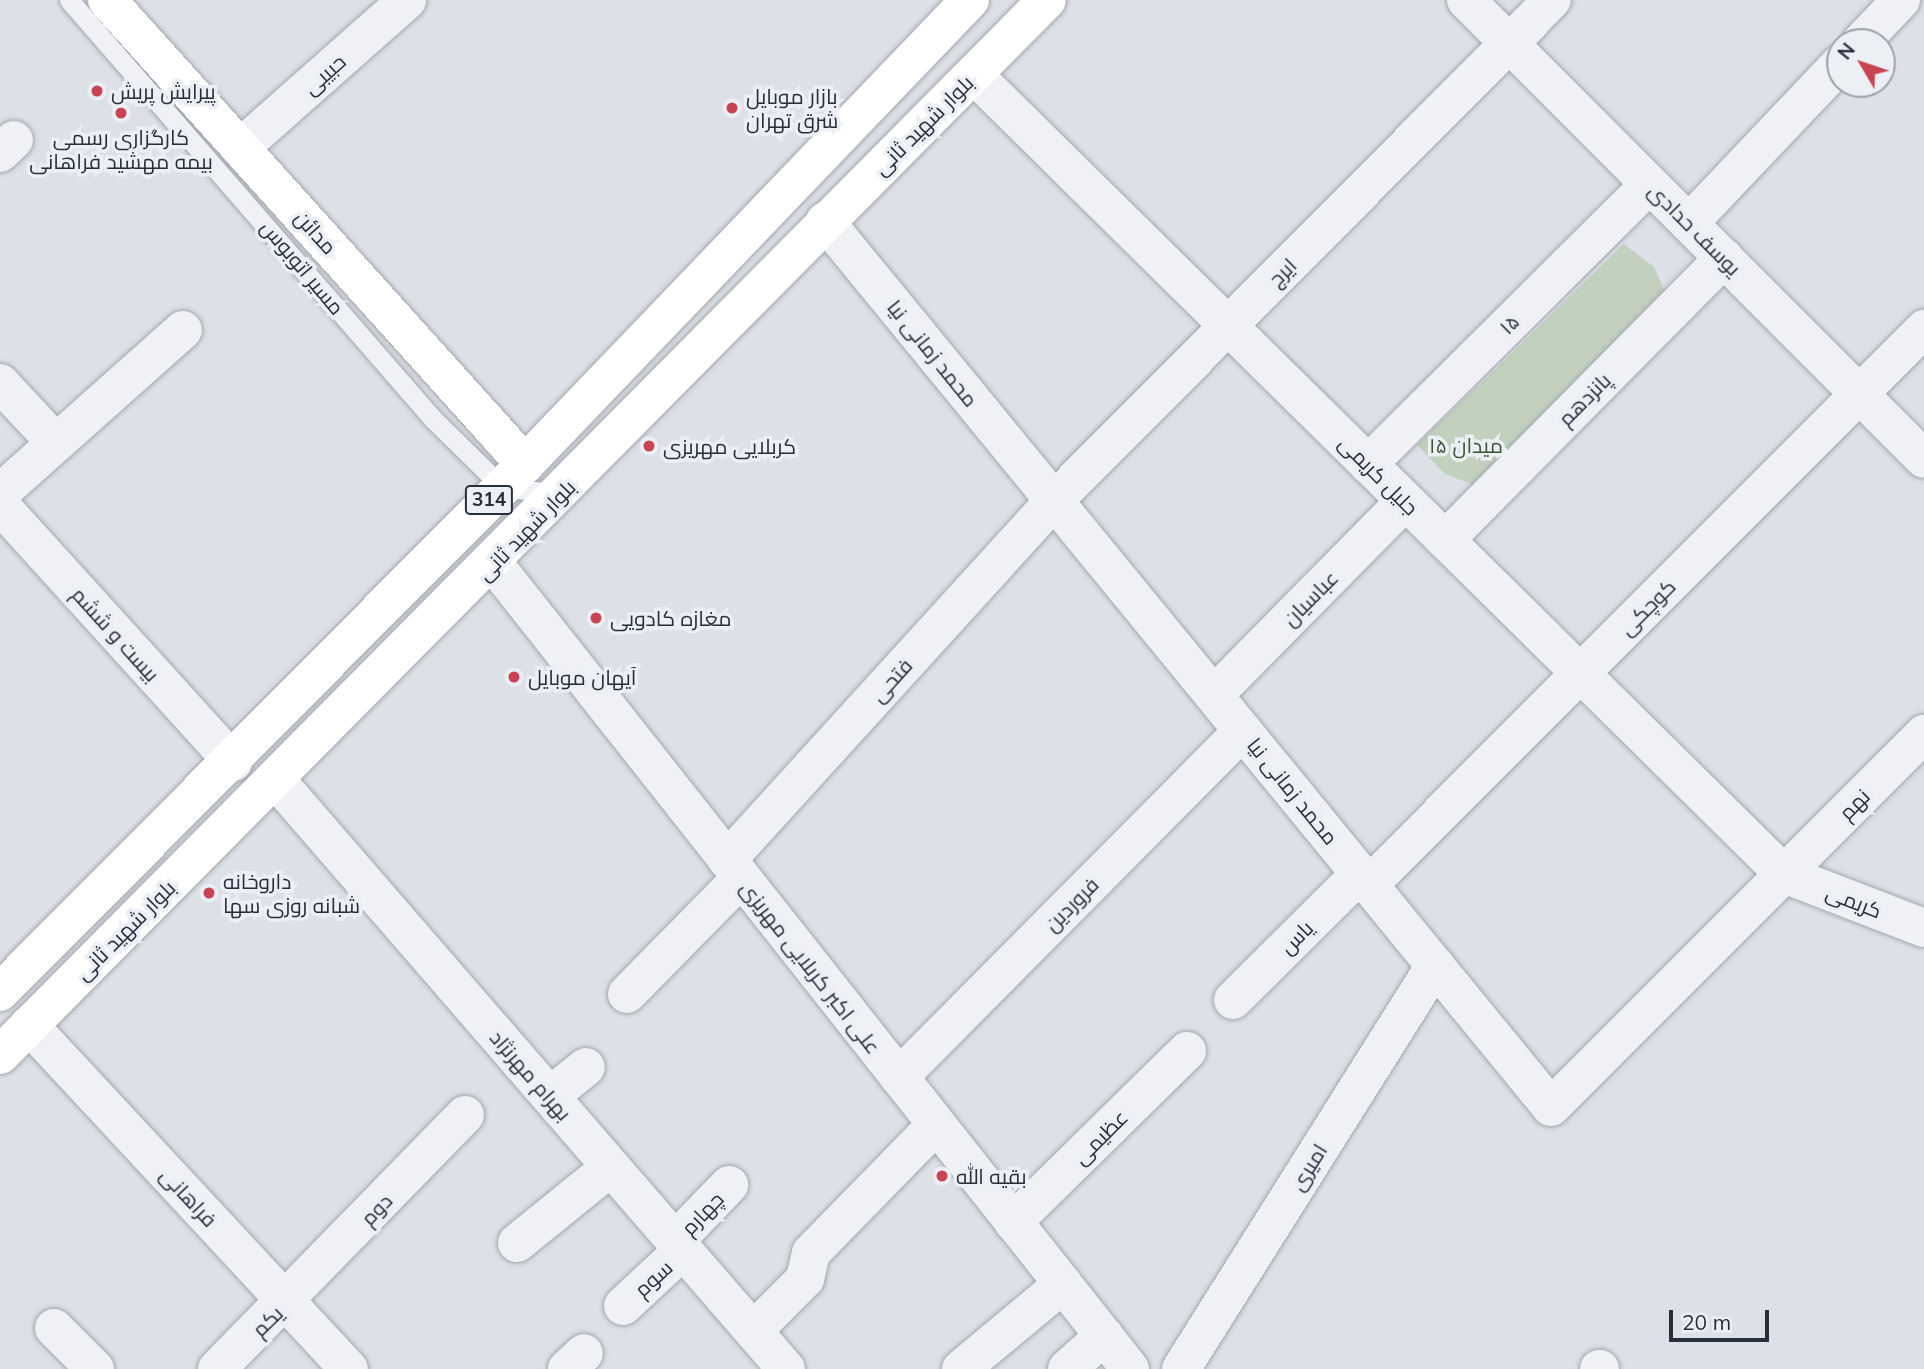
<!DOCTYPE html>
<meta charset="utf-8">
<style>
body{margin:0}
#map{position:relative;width:1924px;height:1369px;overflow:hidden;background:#dde0e6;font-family:Mulish,Cairo,sans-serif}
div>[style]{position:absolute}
.green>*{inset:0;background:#c2d0be}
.roads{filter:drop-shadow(0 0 2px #a3a7b0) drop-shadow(0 0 2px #a3a7b0)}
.service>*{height:19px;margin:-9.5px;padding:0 9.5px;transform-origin:9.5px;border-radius:9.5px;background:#eff1f5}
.minor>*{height:38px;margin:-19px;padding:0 19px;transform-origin:19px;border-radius:19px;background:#eff1f5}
.secondary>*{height:38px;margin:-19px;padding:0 19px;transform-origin:19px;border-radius:19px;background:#fff}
.primary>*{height:38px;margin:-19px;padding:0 19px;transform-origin:19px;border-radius:19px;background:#fff}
.dots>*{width:19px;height:19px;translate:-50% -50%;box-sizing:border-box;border:4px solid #eceff4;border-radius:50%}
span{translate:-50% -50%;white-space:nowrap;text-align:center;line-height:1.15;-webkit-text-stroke:7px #eceff4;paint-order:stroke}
.shield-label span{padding:2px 5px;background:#eceff4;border:2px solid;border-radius:5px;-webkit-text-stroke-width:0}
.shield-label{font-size:19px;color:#272e3c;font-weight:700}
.street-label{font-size:21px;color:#272e3c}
.poi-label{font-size:21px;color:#272e3c}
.left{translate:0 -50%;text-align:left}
.park-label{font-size:21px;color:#3a5735}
.north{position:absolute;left:1826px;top:28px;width:70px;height:70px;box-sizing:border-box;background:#eceff4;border:2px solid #9da2aa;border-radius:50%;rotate:309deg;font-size:19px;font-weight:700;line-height:28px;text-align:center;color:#272e3c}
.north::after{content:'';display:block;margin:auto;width:24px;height:32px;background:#c94452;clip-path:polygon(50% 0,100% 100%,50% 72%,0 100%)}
.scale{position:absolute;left:1669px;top:1310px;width:100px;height:32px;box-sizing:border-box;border:4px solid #272e3c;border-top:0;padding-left:9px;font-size:21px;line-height:24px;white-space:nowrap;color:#272e3c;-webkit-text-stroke:5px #eceff4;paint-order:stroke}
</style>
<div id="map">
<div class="green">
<div style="clip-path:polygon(1624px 244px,1654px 267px,1664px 290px,1474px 485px,1445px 474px,1417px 445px)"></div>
</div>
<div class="roads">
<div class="service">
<div style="left:69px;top:0;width:555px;rotate:49.02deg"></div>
<div style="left:433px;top:419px;width:97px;rotate:44.6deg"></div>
<div style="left:502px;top:487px;width:57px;rotate:7deg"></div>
</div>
<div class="minor">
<div style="left:1466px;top:0;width:648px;rotate:45.06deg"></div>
<div style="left:1861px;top:42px;width:58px;rotate:-46.4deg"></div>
<div style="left:974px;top:75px;width:1138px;rotate:44.61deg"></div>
<div style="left:1784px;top:874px;width:150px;rotate:21.1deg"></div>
<div style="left:240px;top:148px;width:223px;rotate:-41.5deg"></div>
<div style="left:0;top:153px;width:19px;rotate:-43deg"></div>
<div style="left:825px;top:221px;width:1145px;rotate:50.67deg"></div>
<div style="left:1551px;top:1107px;width:528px;rotate:-45deg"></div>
<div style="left:1689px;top:223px;width:219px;rotate:-46.5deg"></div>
<div style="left:0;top:383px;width:82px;rotate:47deg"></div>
<div style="left:1368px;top:464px;width:397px;rotate:-44.8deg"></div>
<div style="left:0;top:493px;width:245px;rotate:-41.7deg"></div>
<div style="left:0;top:505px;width:347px;rotate:47.8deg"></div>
<div style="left:1445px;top:540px;width:397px;rotate:-45.3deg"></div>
<div style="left:494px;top:564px;width:1026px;rotate:51.69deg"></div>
<div style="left:1214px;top:695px;width:272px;rotate:-45.4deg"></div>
<div style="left:276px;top:780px;width:779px;rotate:49.11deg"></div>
<div style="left:727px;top:860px;width:486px;rotate:-47.7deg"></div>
<div style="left:1054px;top:501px;width:706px;rotate:-45.17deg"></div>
<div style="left:1369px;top:885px;width:786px;rotate:-45.05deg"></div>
<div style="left:627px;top:994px;width:163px;rotate:-45.5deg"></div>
<div style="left:1233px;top:1000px;width:179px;rotate:-44.8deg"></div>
<div style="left:29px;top:1025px;width:470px;rotate:47.1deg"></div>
<div style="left:899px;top:1077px;width:488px;rotate:-45.2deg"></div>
<div style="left:550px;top:1096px;width:46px;rotate:-38.9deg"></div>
<div style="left:1013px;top:1222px;width:244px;rotate:-44.5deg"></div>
<div style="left:675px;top:1241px;width:78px;rotate:-46deg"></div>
<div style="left:517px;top:1243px;width:121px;rotate:-39deg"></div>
<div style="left:623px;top:1306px;width:82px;rotate:-43deg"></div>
<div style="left:54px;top:1328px;width:58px;rotate:45deg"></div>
<div style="left:753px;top:1331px;width:74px;rotate:-45deg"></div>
<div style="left:805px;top:1279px;width:27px;rotate:-77deg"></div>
<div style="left:811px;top:1253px;width:177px;rotate:-45.7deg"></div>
<div style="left:217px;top:1369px;width:355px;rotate:-45.7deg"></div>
<div style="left:567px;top:1369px;width:23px;rotate:-43deg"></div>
<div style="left:961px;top:1369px;width:133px;rotate:-39.8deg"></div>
<div style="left:1067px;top:1369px;width:50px;rotate:-41.7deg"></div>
<div style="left:1181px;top:1369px;width:477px;rotate:-57.8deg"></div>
<div style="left:1599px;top:1369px;width:1px"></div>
</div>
<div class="secondary">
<div style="left:107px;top:0;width:625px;rotate:47.99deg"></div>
</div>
<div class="primary">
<div style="left:0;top:992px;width:745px;rotate:-45.16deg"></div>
<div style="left:525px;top:464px;width:643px;rotate:-46.2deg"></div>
<div style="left:0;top:1055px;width:1486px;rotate:-45.22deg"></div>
</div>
</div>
<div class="dots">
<div style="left:97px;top:91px;background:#c94452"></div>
<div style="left:732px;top:108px;background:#c94452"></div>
<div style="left:121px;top:113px;background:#c94452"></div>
<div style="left:649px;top:446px;background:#c94452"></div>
<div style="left:596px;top:618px;background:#c94452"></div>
<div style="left:514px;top:677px;background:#c94452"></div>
<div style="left:209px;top:893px;background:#c94452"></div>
<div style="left:942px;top:1176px;background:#c94452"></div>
</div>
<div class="shield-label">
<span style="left:489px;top:500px">314</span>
</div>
<div class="street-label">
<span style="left:324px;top:74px;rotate:-42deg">حبیبی</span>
<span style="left:923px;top:125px;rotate:-45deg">بلوار شهید ثانی</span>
<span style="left:1695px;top:229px;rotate:45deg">یوسف حدادی</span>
<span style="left:316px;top:232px;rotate:48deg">مدائن</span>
<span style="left:303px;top:267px;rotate:50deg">مسیر اتوبوس</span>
<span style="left:1282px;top:272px;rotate:-45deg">ایرج</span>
<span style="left:1509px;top:324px;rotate:-45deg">۱۵</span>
<span style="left:933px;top:353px;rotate:51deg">محمد زمانی نیا</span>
<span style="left:1584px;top:399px;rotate:-45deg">پانزدهم</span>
<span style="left:1379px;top:475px;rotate:45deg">جلیل کریمی</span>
<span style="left:526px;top:530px;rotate:-46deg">بلوار شهید ثانی</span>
<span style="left:1310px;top:598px;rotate:-45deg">عباسیان</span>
<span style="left:1647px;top:607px;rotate:-45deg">کوچکی</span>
<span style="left:116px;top:634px;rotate:48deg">بیست و ششم</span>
<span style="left:891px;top:680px;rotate:-48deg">فتحی</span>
<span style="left:1293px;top:791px;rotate:51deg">محمد زمانی نیا</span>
<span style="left:1854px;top:804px;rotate:-45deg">نهم</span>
<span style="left:1854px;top:901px;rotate:21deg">کریمی</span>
<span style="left:1071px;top:904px;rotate:-45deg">فروردین</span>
<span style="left:125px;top:930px;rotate:-45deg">بلوار شهید ثانی</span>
<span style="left:1296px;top:937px;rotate:-45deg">یاس</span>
<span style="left:811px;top:967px;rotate:52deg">علی اکبر کربلایی مهریزی</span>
<span style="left:531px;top:1075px;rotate:49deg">بهرام مهرنژاد</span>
<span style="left:1100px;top:1137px;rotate:-45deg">عظیمی</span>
<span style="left:1308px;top:1167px;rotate:-58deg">امیری</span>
<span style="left:189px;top:1197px;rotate:47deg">فراهانی</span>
<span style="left:376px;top:1209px;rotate:-46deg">دوم</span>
<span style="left:702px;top:1213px;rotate:-46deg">چهارم</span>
<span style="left:653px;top:1278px;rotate:-42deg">سوم</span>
<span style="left:267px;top:1321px;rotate:-44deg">یکم</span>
</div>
<div class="poi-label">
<span class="left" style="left:111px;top:91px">پیرایش پریش</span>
<span class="left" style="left:746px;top:108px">بازار موبایل<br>شرق تهران</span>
<span style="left:121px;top:149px">کارگزاری رسمی<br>بیمه مهشید فراهانی</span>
<span class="left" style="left:663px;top:446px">کربلایی مهریزی</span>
<span class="left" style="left:610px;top:618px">مغازه کادویی</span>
<span class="left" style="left:528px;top:677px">آیهان موبایل</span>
<span class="left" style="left:223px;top:893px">داروخانه<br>شبانه روزی سها</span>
<span class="left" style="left:956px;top:1176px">بقیه الله</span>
</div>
<div class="park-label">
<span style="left:1466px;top:445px">میدان ۱۵</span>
</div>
<div class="north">N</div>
<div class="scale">20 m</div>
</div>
